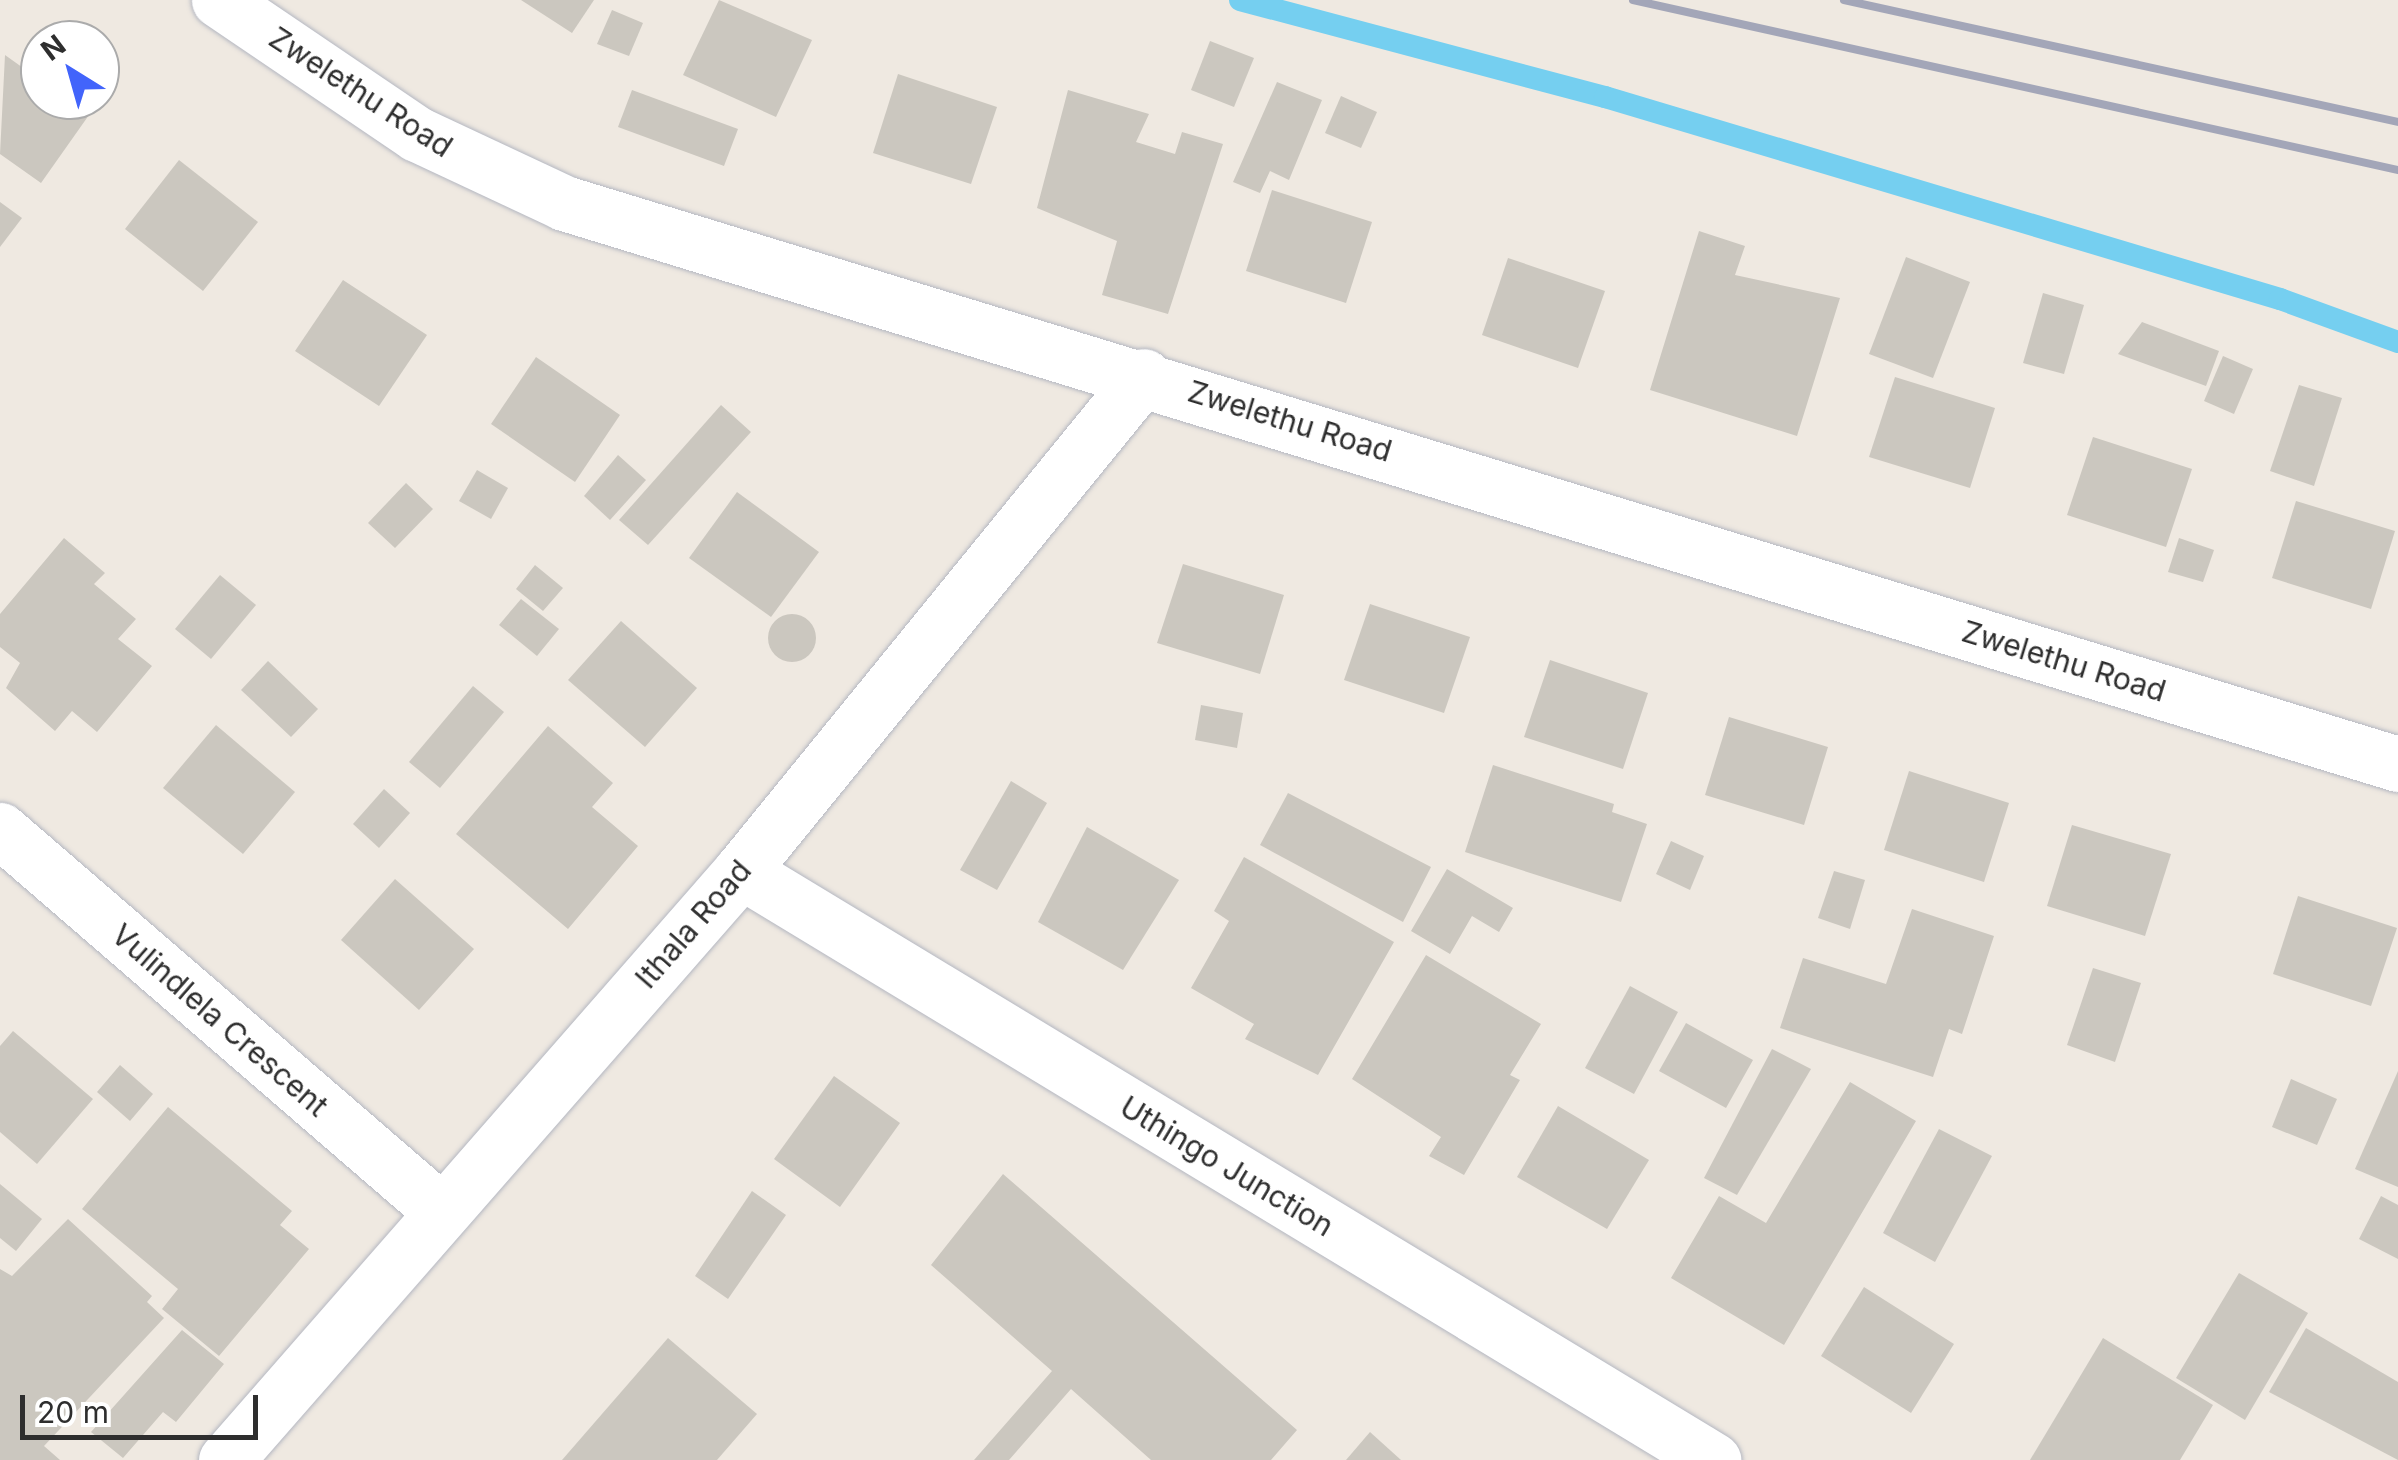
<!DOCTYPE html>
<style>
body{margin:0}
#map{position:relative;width:2398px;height:1460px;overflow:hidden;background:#efe9e1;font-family:Inter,sans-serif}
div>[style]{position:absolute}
.stream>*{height:22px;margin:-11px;padding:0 11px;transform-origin:11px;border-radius:11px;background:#75cff0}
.building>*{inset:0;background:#cbc7bf}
.round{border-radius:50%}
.roads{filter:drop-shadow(0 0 2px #b4b7c1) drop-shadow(0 0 2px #b4b7c1)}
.minor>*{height:55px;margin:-27.5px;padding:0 27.5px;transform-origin:27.5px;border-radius:27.5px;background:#fff}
.rail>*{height:8px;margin:-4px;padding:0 4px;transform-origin:4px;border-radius:4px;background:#a3a6b8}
span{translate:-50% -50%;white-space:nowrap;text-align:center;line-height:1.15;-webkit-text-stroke:8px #fff;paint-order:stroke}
.street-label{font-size:30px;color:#2e2e2e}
.north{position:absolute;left:20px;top:20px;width:100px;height:100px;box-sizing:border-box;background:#fff;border:2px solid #ababab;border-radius:50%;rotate:323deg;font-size:28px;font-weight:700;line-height:40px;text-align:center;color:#2e2e2e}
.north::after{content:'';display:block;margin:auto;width:35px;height:45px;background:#4264fb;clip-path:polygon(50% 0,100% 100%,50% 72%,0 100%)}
.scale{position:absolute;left:20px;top:1395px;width:238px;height:45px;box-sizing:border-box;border:5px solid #2e2e2e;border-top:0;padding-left:12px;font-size:30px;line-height:35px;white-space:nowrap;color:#2e2e2e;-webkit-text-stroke:8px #fff;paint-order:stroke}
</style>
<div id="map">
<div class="stream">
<div style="left:1240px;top:0;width:378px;rotate:14.9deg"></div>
<div style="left:1605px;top:97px;width:705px;rotate:16.66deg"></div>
<div style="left:2280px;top:299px;width:126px;rotate:20deg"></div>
</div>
<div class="building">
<div style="clip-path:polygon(521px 0,594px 0,572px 33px)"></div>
<div style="clip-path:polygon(719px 0,812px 40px,776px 117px,683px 75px)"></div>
<div style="clip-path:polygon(612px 10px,643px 23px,629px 56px,597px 44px)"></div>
<div style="clip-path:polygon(1210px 41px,1254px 58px,1234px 107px,1191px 90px)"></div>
<div style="clip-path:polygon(5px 55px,40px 80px,40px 100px,68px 100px,89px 115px,41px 183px,0 154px)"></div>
<div style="clip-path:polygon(898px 74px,997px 107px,971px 184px,873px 153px)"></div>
<div style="clip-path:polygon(1277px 82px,1322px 100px,1289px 180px,1270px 171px,1260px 193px,1233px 182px)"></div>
<div style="clip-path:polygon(632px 90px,738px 129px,724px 166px,618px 127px)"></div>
<div style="clip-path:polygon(1068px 90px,1149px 114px,1136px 142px,1175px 154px,1182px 132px,1223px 144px,1168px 314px,1102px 295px,1117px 241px,1037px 208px)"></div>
<div style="clip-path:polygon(1341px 96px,1377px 112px,1361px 148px,1325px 133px)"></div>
<div style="clip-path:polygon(179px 160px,258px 222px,203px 291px,125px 229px)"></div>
<div style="clip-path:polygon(1272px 190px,1372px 222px,1346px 303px,1246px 271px)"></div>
<div style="clip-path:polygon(0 202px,22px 218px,0 247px)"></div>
<div style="clip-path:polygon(1699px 231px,1745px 246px,1735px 275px,1840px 298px,1797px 436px,1650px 390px)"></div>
<div style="clip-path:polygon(1906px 257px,1970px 282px,1933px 378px,1869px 354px)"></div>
<div style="clip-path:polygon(1508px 258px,1605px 291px,1578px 368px,1482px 335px)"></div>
<div style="clip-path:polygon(343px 280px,427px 335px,379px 406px,295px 351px)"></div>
<div style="clip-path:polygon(2043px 293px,2084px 305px,2064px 374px,2023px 363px)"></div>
<div style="clip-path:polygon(2142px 322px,2219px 351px,2206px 386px,2118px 354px)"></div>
<div style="clip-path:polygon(2223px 356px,2253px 369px,2234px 414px,2204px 401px)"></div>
<div style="clip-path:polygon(536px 357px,620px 415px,575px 482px,491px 424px)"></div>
<div style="clip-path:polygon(1895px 377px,1995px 408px,1970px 488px,1869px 457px)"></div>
<div style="clip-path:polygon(2299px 385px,2342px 398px,2314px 486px,2270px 471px)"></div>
<div style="clip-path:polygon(721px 405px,751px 432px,648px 545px,619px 520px)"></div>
<div style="clip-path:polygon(2093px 437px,2192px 469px,2166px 547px,2067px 515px)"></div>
<div style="clip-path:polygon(618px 455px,646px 480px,610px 520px,584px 496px)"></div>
<div style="clip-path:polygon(477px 470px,508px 488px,491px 519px,459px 501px)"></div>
<div style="clip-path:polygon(406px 483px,433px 509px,395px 548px,368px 523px)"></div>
<div style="clip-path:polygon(737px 492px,819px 552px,771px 617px,689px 558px)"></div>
<div style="clip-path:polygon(2296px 501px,2395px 531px,2371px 609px,2272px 578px)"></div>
<div style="clip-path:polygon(64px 538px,105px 573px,94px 584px,136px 619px,118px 639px,152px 666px,97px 732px,72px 711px,55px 731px,6px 688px,20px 663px,0 647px,0 614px)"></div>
<div style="clip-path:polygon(2179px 538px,2214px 550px,2203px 582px,2168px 572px)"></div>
<div style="clip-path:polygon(1183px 564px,1284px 595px,1260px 674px,1157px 643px)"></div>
<div style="clip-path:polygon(535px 565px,563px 588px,543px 611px,516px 589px)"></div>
<div style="clip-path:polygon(220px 575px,256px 605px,211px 659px,175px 629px)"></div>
<div style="clip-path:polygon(521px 599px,559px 629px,537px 656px,499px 625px)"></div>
<div style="clip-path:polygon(1370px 604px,1470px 637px,1444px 713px,1344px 680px)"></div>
<div class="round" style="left:768px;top:614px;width:48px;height:48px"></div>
<div style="clip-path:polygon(621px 621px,697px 688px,645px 747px,568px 680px)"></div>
<div style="clip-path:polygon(1550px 660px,1648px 693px,1623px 769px,1524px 737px)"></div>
<div style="clip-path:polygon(268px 661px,318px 709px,291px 737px,241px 690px)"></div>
<div style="clip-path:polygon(473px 686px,504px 712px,440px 788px,409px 762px)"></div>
<div style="clip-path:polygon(1201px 705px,1243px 713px,1237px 748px,1195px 740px)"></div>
<div style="clip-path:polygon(1729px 717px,1828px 747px,1804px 825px,1705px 795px)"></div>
<div style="clip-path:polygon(216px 725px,295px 792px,243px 854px,163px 788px)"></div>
<div style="clip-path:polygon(548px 726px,613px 783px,592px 807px,638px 846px,568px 929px,456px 834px)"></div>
<div style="clip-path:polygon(1493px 765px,1614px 804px,1612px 812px,1647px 824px,1621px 902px,1465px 852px)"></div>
<div style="clip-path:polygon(1909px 771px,2009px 803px,1984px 882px,1884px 850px)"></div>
<div style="clip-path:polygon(1011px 781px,1047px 803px,997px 890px,960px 870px)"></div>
<div style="clip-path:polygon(384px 789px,410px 813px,379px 848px,353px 824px)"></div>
<div style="clip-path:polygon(1288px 793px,1431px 867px,1403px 922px,1260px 845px)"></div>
<div style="clip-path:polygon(2072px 825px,2171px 854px,2145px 936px,2047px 906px)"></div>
<div style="clip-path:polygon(1087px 827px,1179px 880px,1123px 970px,1038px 922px)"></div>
<div style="clip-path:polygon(1671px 841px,1704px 856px,1690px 890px,1656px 874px)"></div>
<div style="clip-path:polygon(1244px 857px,1394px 942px,1318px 1075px,1245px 1039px,1254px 1024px,1191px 988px,1229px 921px,1214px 911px)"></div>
<div style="clip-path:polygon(1447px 869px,1513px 908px,1499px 932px,1472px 916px,1450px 954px,1411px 931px)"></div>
<div style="clip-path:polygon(1834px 871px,1865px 880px,1850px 929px,1818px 918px)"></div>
<div style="clip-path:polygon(395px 879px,474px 949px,419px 1010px,341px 940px)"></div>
<div style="clip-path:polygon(2298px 896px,2397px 928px,2371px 1006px,2273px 974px)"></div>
<div style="clip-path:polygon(1912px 909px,1994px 936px,1962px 1034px,1949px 1029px,1933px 1077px,1780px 1028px,1803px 958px,1886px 984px)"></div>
<div style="clip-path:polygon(1426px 955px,1541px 1024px,1510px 1075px,1520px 1080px,1464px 1175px,1429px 1156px,1441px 1137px,1352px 1079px)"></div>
<div style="clip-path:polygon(2093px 968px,2141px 983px,2115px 1062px,2067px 1045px)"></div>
<div style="clip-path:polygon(1630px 986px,1678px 1012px,1634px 1094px,1585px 1068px)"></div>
<div style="clip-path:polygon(1686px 1023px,1753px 1060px,1726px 1108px,1659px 1071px)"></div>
<div style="clip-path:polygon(13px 1031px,93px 1099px,37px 1164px,0 1132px,0 1046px)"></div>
<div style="clip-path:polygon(1772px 1049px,1811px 1069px,1737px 1195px,1704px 1178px)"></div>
<div style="clip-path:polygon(120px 1065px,153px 1094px,130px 1121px,97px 1092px)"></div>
<div style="clip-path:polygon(2398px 1071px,2398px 1187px,2355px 1169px)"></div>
<div style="clip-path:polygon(834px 1076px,900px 1123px,840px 1207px,774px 1159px)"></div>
<div style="clip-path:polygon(2291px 1079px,2337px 1099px,2317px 1145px,2272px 1127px)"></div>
<div style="clip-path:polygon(1850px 1082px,1916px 1121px,1784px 1345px,1671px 1278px,1719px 1196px,1766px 1223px)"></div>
<div style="clip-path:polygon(1558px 1106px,1649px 1160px,1607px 1229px,1517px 1177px)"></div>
<div style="clip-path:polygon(168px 1107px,292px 1211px,280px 1225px,309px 1249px,219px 1356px,162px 1309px,178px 1289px,82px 1209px)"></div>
<div style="clip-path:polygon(1939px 1129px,1992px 1156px,1935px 1262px,1883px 1233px)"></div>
<div style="clip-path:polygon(1003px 1174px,1297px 1430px,1271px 1460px,1151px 1460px,1071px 1389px,1009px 1460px,974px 1460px,1052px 1371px,931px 1265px)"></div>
<div style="clip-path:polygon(0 1184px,42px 1219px,16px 1251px,0 1238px)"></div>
<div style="clip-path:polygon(752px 1191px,786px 1215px,728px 1299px,695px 1276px)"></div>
<div style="clip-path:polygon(2381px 1196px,2398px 1205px,2398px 1259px,2359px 1239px)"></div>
<div style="clip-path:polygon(68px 1219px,152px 1296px,147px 1302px,164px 1318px,44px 1446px,60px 1460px,0 1460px,0 1269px,12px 1276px)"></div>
<div style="clip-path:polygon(2239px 1273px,2308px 1313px,2245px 1420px,2176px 1378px)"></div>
<div style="clip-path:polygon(1864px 1287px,1954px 1344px,1911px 1413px,1821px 1356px)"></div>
<div style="clip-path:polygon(2306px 1328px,2398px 1382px,2398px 1460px,2269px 1392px)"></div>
<div style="clip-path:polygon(182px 1330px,224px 1364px,176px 1422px,163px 1412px,123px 1458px,91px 1432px)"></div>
<div style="clip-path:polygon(668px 1338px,757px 1414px,717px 1460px,562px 1460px)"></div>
<div style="clip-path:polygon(2103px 1338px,2213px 1405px,2180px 1460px,2030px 1460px)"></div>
<div style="clip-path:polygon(1370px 1432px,1401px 1460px,1346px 1460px)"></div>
</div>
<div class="roads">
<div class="minor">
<div style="left:219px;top:0;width:239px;rotate:34.1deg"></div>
<div style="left:417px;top:134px;width:162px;rotate:25.1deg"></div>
<div style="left:564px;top:203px;width:1918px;rotate:17.01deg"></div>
<div style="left:0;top:830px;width:581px;rotate:40.82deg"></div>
<div style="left:741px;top:871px;width:1137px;rotate:31.21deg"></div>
<div style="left:226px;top:1460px;width:782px;rotate:-48.83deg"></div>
<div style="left:741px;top:871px;width:638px;rotate:-50.85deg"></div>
</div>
</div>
<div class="rail">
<div style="left:1633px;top:0;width:784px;rotate:12.53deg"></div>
<div style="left:1844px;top:0;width:567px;rotate:12.42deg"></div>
</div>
<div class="street-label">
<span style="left:361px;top:92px;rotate:33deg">Zwelethu Road</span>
<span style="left:1290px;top:421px;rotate:17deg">Zwelethu Road</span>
<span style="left:2064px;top:661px;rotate:17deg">Zwelethu Road</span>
<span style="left:693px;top:924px;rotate:-49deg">Ithala Road</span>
<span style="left:220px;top:1020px;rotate:41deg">Vulindlela Crescent</span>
<span style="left:1227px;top:1166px;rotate:31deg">Uthingo Junction</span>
</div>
<div class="north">N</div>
<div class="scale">20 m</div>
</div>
